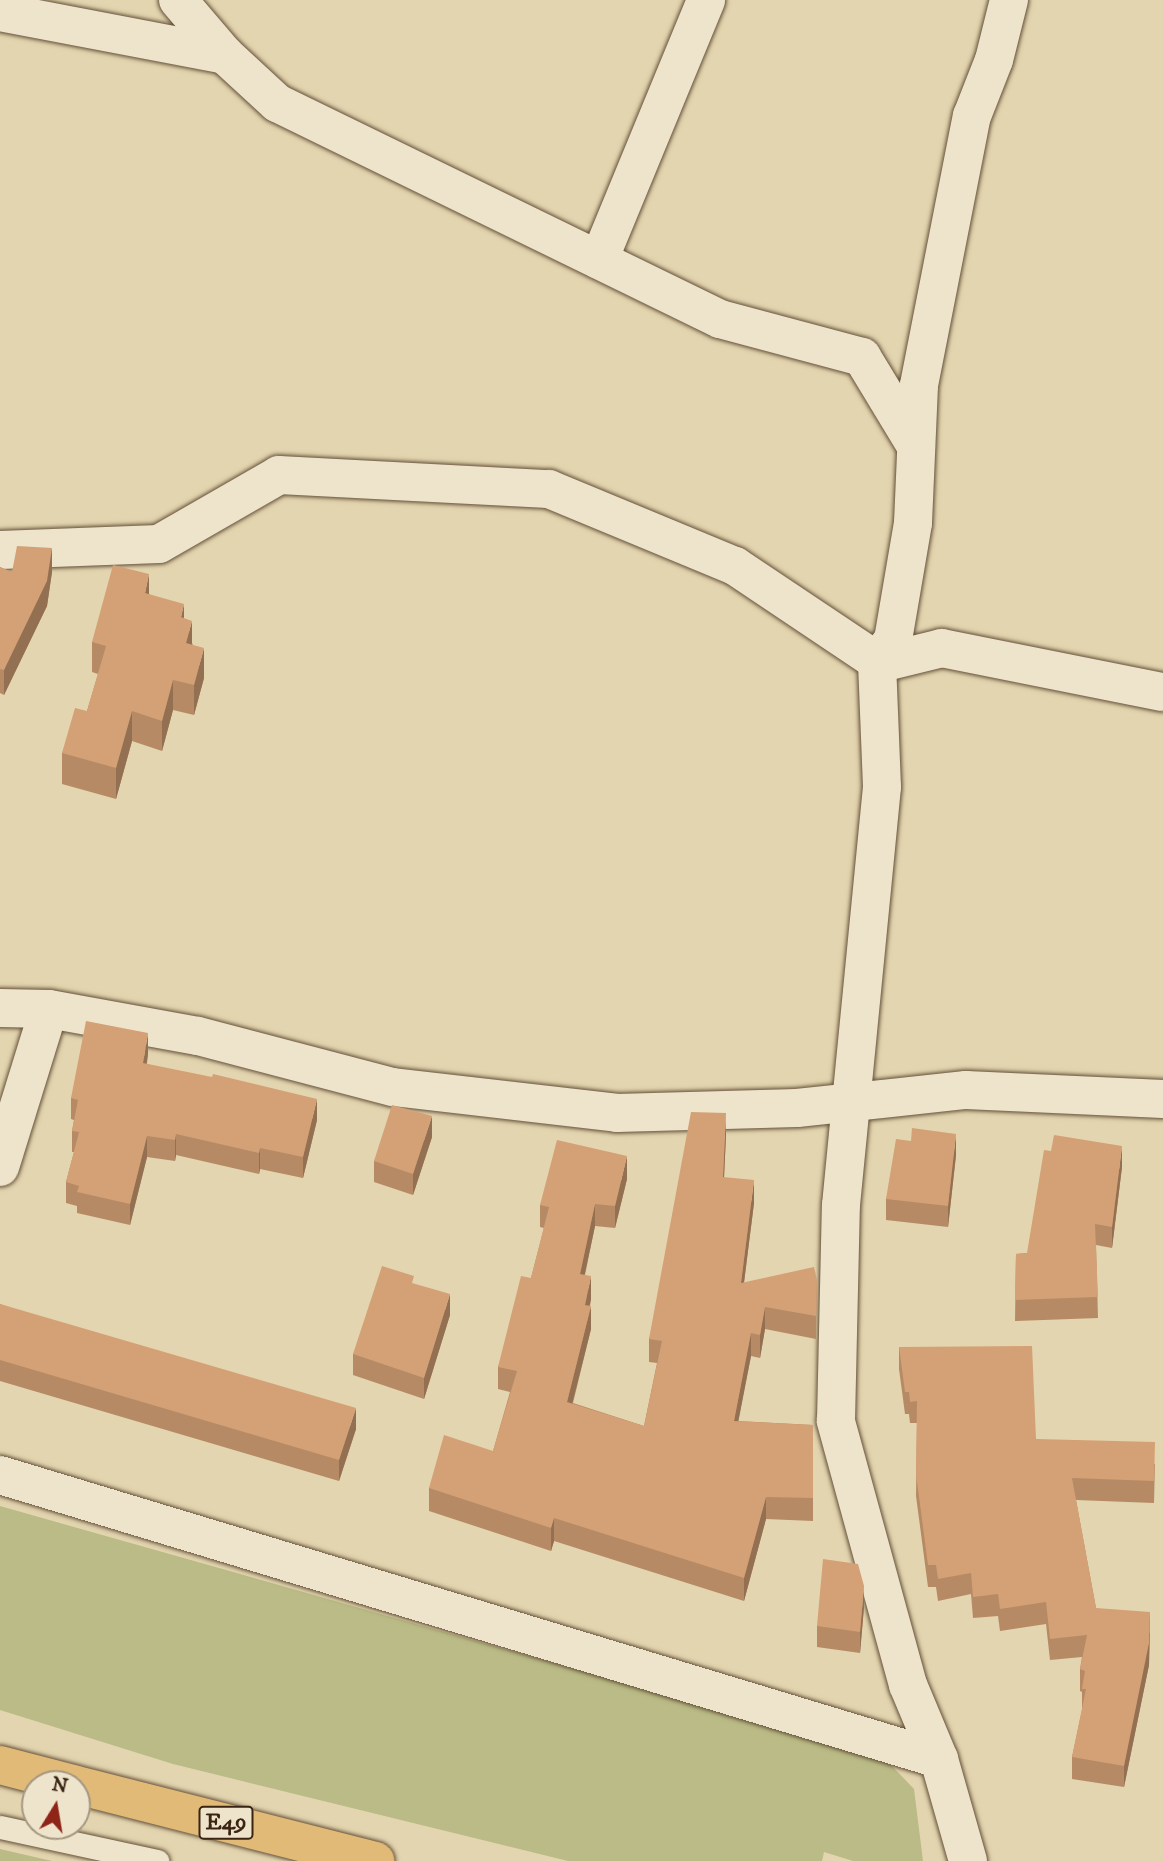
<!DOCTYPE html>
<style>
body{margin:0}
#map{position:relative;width:1163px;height:1861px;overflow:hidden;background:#e3d5af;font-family:"IM FELL DW Pica",serif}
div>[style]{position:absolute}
.green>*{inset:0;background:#babb86}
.roads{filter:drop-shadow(0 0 2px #645039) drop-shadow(0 0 2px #645039)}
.lane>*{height:23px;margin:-11.5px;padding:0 11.5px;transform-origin:11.5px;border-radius:11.5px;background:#ede4cb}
.street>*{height:38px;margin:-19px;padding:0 19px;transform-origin:19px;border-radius:19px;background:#ede4cb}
.secondary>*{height:38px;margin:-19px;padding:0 19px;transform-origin:19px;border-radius:19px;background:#ede4cb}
.highway>*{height:38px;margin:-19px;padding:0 19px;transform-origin:19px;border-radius:19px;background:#e2ba78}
.wall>*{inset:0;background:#b68a65}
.shaded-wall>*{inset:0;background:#947052}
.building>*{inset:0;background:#d4a075}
span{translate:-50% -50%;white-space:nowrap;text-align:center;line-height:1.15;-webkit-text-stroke:5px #ede4cb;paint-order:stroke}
.shield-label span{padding:2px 5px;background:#ede4cb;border:2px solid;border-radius:5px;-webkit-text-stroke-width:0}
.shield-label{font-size:23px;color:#3a2412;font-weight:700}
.north{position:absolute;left:21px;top:1770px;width:70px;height:70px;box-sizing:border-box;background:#ede4cb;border:2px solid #a59781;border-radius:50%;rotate:11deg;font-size:19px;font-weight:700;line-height:28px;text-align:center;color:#3a2412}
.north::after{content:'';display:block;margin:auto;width:24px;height:32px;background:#8f2418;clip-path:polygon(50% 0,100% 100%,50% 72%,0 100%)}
</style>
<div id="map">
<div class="green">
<div style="clip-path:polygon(0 1506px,839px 1744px,891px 1765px,914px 1789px,923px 1861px,853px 1861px,824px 1852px,822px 1861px,568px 1861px,173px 1764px,0 1710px)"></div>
<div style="clip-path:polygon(0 1849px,52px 1861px,0 1861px)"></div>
</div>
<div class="roads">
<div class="lane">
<div style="left:0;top:1827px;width:161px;rotate:12.2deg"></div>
</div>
<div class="street">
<div style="left:178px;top:0;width:72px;rotate:49.5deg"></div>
<div style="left:225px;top:55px;width:71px;rotate:42.7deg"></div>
<div style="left:277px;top:103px;width:493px;rotate:26deg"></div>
<div style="left:720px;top:319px;width:147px;rotate:15deg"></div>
<div style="left:862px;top:357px;width:104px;rotate:58.8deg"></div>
<div style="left:0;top:12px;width:229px;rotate:10.8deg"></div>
<div style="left:599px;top:260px;width:281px;rotate:-67.6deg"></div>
<div style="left:0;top:550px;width:159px;rotate:-2.2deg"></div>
<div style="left:159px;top:544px;width:138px;rotate:-29.9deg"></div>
<div style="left:279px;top:475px;width:270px;rotate:3deg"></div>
<div style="left:549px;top:489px;width:201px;rotate:22.5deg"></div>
<div style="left:735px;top:566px;width:171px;rotate:33.8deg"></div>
<div style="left:877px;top:664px;width:67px;rotate:-13.8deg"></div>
<div style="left:942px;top:648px;width:225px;rotate:11.3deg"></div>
<div style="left:0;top:1008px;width:49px;rotate:1.2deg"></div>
<div style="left:49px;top:1009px;width:151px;rotate:10.3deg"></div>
<div style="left:198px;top:1036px;width:202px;rotate:14.7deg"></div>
<div style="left:393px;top:1087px;width:226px;rotate:6.6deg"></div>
<div style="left:617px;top:1113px;width:180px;rotate:-1.6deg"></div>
<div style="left:797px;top:1108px;width:170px;rotate:-6.1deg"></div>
<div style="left:966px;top:1090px;width:197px;rotate:2.6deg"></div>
<div style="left:0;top:1475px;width:981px;rotate:16.83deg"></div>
<div style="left:968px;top:1861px;width:106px;rotate:-105.9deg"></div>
<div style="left:939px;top:1759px;width:80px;rotate:-112.7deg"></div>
<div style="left:908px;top:1685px;width:274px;rotate:-105.3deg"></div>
<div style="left:836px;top:1421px;width:216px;rotate:-88.7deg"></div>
<div style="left:841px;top:1205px;width:420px;rotate:-84.4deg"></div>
<div style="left:882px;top:787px;width:126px;rotate:-92.3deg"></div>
<div style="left:877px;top:661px;width:26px;rotate:-53deg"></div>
<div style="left:893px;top:640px;width:119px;rotate:-80.3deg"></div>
<div style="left:913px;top:523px;width:138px;rotate:-87.5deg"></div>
<div style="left:919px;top:385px;width:274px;rotate:-78.9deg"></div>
<div style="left:972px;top:116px;width:60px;rotate:-68.6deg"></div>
<div style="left:994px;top:60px;width:62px;rotate:-76deg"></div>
</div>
<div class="secondary">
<div style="left:0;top:1167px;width:165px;rotate:-72.8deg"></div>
</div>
<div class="highway">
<div style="left:0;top:1765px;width:75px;rotate:14.6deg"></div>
<div style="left:77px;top:1785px;width:308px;rotate:14.3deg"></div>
</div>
</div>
<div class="wall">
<div style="clip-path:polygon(0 567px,12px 572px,52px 572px,47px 606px,4px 695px,0 693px)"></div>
<div style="clip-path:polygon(149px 594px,184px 619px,204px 678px,194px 715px,173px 710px,162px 751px,132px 741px,116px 799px,62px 784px,62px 753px,87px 711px,98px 674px,92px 672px,92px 642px)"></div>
<div style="clip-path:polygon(148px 1054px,147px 1064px,317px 1120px,303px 1178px,260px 1169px,259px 1174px,176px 1155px,175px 1161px,147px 1157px,130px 1225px,77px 1213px,77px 1206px,66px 1203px,66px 1182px,74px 1152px,72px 1152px,72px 1131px,74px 1120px,71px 1119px,71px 1098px)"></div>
<div style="clip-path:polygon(726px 1135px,724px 1177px,754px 1203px,744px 1283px,817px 1280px,816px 1339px,765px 1329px,760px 1358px,751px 1356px,738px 1421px,813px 1425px,813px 1521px,766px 1519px,744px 1601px,554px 1541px,551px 1551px,429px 1511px,429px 1488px,493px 1451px,510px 1392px,498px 1389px,498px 1367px,531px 1278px,544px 1228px,540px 1227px,540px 1205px,627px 1179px,615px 1228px,595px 1226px,585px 1275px,591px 1299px,590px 1306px,591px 1329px,573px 1403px,644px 1426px,657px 1363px,649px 1362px,649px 1339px)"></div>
<div style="clip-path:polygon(432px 1137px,413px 1195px,374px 1182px,374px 1161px)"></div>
<div style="clip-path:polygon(911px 1141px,956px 1155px,948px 1227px,886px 1220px,886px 1199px)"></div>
<div style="clip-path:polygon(1122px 1167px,1112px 1248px,1096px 1245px,1098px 1318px,1015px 1321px,1016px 1254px,1027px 1253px)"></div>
<div style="clip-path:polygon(414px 1284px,450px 1315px,424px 1399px,353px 1375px,353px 1354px)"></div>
<div style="clip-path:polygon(0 1304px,356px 1429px,339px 1481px,0 1381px)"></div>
<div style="clip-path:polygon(899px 1347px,1036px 1439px,1155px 1464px,1154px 1503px,1076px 1500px,1096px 1608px,1150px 1633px,1149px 1665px,1124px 1787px,1072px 1779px,1072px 1757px,1082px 1710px,1082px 1692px,1080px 1691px,1080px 1669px,1082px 1657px,1050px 1660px,1046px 1624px,1000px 1631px,998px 1616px,973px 1618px,971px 1594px,938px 1601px,936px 1587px,928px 1587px,916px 1496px,917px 1423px,910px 1423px,909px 1414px,905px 1414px,899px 1369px)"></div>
<div style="clip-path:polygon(864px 1607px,860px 1653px,817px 1647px,817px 1626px)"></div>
</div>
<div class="shaded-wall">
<div style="clip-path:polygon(52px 548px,52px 572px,47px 606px,4px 695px,4px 670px)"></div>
<div style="clip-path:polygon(149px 574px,149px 604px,145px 593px)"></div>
<div style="clip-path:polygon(184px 604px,184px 634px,181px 617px)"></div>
<div style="clip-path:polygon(192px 621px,192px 651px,186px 643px)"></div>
<div style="clip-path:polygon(204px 648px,204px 678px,194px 715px,194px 685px)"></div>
<div style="clip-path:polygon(173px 680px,173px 710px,162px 751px,162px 721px)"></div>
<div style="clip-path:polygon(132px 711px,132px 741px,116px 799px,116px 768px)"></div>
<div style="clip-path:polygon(148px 1033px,148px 1054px,143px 1084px,143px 1063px)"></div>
<div style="clip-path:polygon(317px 1099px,317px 1120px,303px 1178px,303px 1157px)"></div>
<div style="clip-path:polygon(726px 1113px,726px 1135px,723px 1200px,723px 1177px)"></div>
<div style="clip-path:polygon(432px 1116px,432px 1137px,413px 1195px,413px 1174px)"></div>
<div style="clip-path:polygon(176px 1134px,176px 1155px,175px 1161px,175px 1140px)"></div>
<div style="clip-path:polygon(956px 1134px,956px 1155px,948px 1227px,948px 1206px)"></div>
<div style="clip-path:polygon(147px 1136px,147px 1157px,130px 1225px,130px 1204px)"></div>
<div style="clip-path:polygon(1122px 1146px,1122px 1167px,1112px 1248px,1112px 1227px)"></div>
<div style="clip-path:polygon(260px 1148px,260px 1169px,259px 1174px,259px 1153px)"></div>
<div style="clip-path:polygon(627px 1156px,627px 1179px,615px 1228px,615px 1206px)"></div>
<div style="clip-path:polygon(754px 1180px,754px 1203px,741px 1306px,741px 1283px)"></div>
<div style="clip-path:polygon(595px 1204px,595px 1226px,580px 1296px,580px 1274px)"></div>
<div style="clip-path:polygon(591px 1276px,591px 1299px,585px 1328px,585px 1305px)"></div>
<div style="clip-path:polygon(450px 1294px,450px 1315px,424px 1399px,424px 1378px)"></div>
<div style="clip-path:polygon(591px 1306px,591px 1329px,567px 1424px,567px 1402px)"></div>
<div style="clip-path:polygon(765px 1307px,765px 1329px,760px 1358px,760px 1335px)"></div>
<div style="clip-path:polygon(751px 1333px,751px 1356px,734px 1444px,734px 1421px)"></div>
<div style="clip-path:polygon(356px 1408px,356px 1429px,339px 1481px,339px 1460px)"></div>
<div style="clip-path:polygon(766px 1497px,766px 1519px,744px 1601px,744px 1578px)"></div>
<div style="clip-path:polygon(554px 1518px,554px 1541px,551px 1551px,551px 1528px)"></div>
<div style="clip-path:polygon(864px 1586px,864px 1607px,860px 1653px,860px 1632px)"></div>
<div style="clip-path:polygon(1150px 1612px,1149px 1665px,1124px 1787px,1124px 1766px)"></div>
</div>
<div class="building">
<div style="clip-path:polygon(17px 546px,52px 548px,47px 581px,4px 670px,0 669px,0 567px,12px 572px)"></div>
<div style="clip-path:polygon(113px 565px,149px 574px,145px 593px,184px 604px,181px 617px,192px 621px,186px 643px,204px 648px,194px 685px,173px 680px,162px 721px,132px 711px,116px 768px,62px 753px,75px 708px,87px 711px,106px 646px,92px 642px)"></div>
<div style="clip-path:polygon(86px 1021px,148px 1033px,143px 1063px,212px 1077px,213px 1074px,317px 1099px,303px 1157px,260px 1148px,259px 1153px,176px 1134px,175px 1140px,147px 1136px,130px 1204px,77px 1192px,79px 1186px,66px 1182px,79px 1132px,72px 1131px,78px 1100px,71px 1098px)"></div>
<div style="clip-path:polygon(392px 1105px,432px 1116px,413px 1174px,374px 1161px)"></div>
<div style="clip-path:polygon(691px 1112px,726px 1113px,723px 1177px,754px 1180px,741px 1283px,814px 1267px,817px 1280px,816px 1316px,765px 1307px,760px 1335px,751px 1333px,734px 1421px,813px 1425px,813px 1498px,766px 1497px,744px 1578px,554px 1518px,551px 1528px,429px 1488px,444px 1435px,493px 1451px,517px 1371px,498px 1367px,521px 1276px,531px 1278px,549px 1207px,540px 1205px,557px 1140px,627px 1156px,615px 1206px,595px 1204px,580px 1274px,591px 1276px,585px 1305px,591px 1306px,567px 1402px,644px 1426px,662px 1341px,649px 1339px)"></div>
<div style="clip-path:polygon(912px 1128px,956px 1134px,948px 1206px,886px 1199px,896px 1139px,911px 1141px)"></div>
<div style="clip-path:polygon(1054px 1135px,1122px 1146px,1112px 1227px,1095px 1224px,1098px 1297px,1015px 1300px,1016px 1254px,1027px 1253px,1044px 1150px,1051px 1151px)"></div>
<div style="clip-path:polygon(382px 1266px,414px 1276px,412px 1283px,450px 1294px,424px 1378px,353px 1354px)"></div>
<div style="clip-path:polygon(0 1304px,356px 1408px,339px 1460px,0 1360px)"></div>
<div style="clip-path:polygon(1032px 1346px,1036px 1439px,1155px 1442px,1154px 1481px,1072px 1478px,1096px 1608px,1150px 1612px,1149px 1643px,1124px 1766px,1072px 1757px,1086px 1689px,1082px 1689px,1085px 1671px,1080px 1669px,1087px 1635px,1050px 1639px,1046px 1602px,1000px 1609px,998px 1594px,973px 1597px,971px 1573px,938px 1579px,936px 1565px,928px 1565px,916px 1474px,917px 1401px,910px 1402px,909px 1392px,905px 1392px,899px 1347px)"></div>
<div style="clip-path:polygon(823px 1559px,858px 1564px,864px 1586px,860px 1632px,817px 1626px)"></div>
</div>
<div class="shield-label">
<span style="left:226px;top:1823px">E49</span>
</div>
<div class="north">N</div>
</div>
